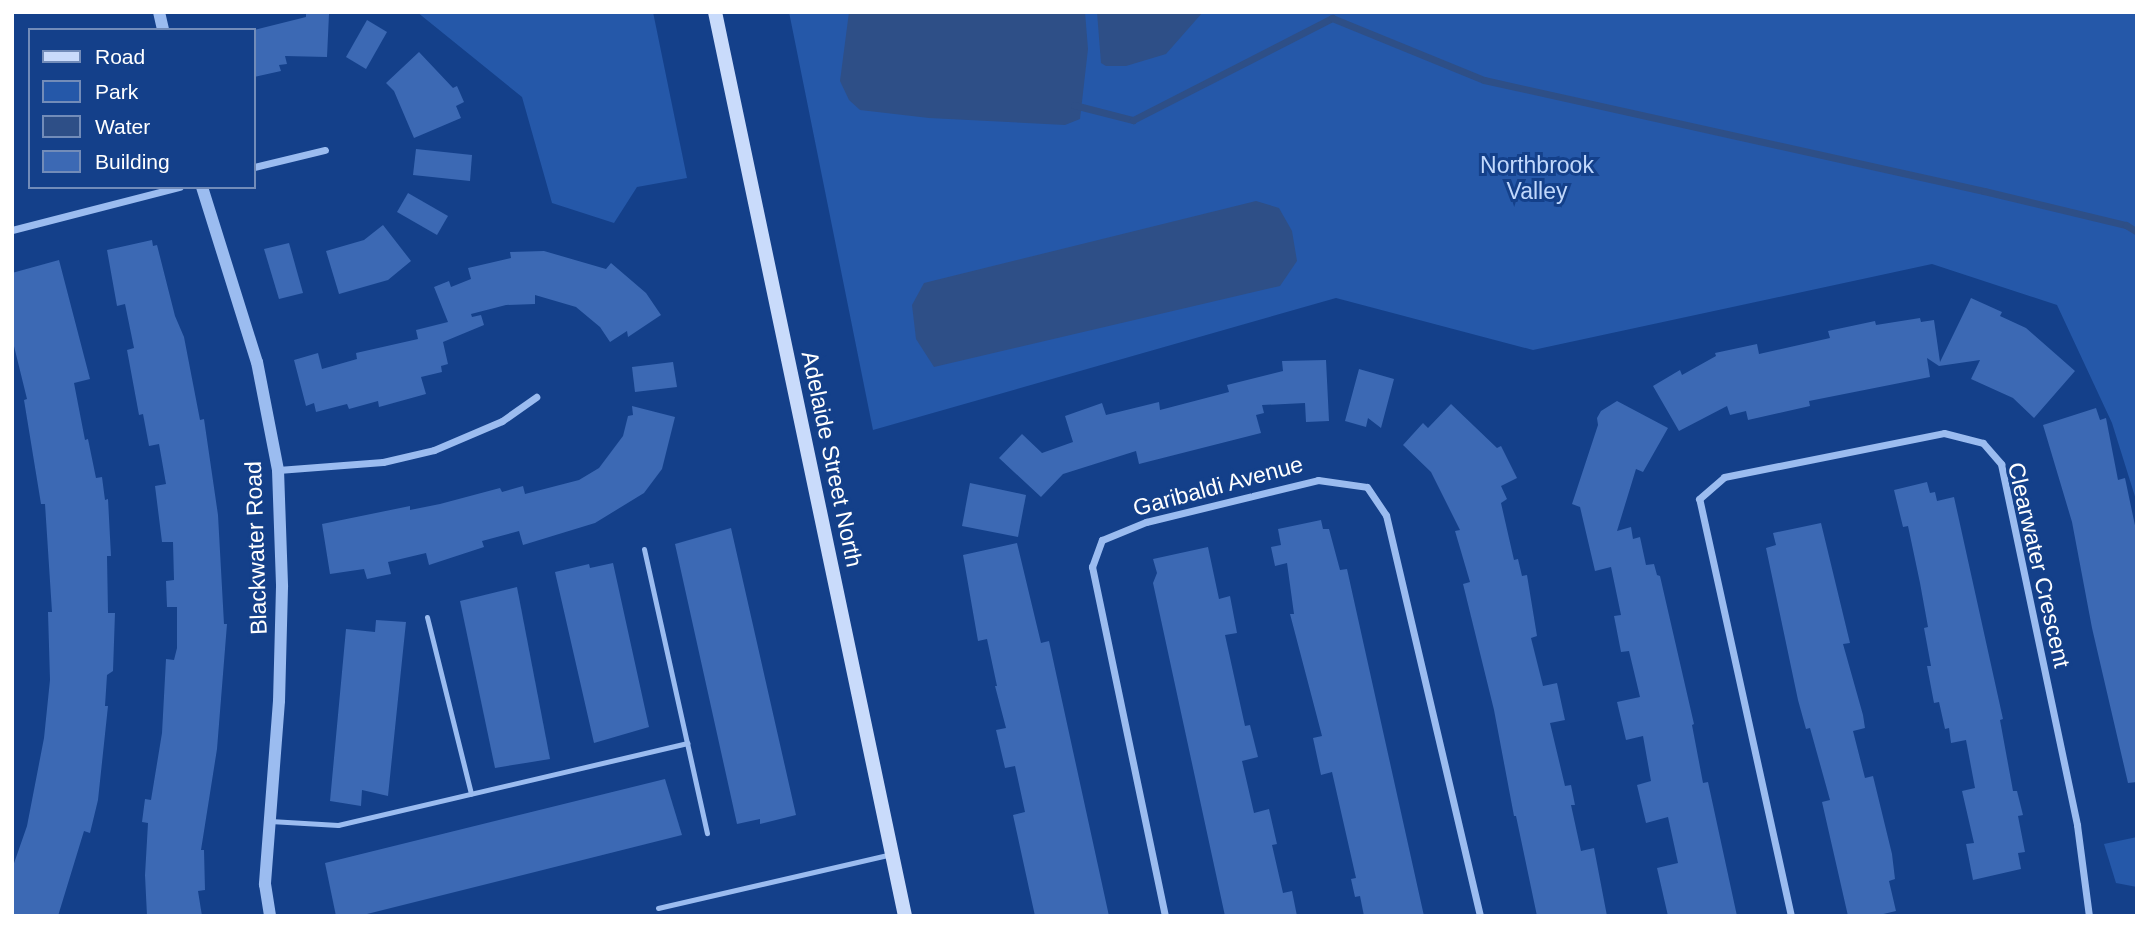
<!DOCTYPE html>
<style>
body{margin:0}
#map{position:relative;width:2149px;height:928px;overflow:hidden;background:#14408a;font-family:Arial,sans-serif}
div>[style]{position:absolute}
.green>*{inset:0;background:#2558a9}
.water>*{inset:0;background:#2e4f87}
.stream>*{height:7px;margin:-3.5px;padding:0 3.5px;transform-origin:3.5px;border-radius:3.5px;background:#2e4f87}
.building>*{inset:0;background:#3c69b4}
.service>*{height:5px;margin:-2.5px;padding:0 2.5px;transform-origin:2.5px;border-radius:2.5px;background:#9bbcf0}
.minor>*{height:7px;margin:-3.5px;padding:0 3.5px;transform-origin:3.5px;border-radius:3.5px;background:#9bbcf0}
.tertiary>*{height:12px;margin:-6px;padding:0 6px;transform-origin:6px;border-radius:6px;background:#9bbcf0}
.secondary>*{height:14px;margin:-7px;padding:0 7px;transform-origin:7px;border-radius:7px;background:#c9dbfb}
span{translate:-50% -50%;white-space:nowrap;text-align:center;line-height:1.15;-webkit-text-stroke:6px #14408a;paint-order:stroke}
.park-label{font-size:23px;color:#c1d8fc}
.street-label{font-size:23px;color:#fff}
.frame{position:absolute;inset:0;border:14px solid #fff;pointer-events:none}
.legend{position:absolute;left:28px;top:28px;width:228px;height:161px;box-sizing:border-box;background:#14408a;border:2px solid #728cb9;margin:0;padding:9px 12px;list-style:none;font-size:21px;color:#fff}
.legend li{display:flex;align-items:center;gap:14px;height:35px}
.legend b{width:35px;border:2px solid #728cb9}
</style>
<div id="map">
<div class="green">
<div style="clip-path:polygon(417px 12px,653px 12px,687px 178px,637px 187px,614px 223px,552px 203px,522px 97px)"></div>
<div style="clip-path:polygon(789px 12px,2137px 12px,2137px 503px,2112px 423px,2057px 305px,1932px 264px,1533px 350px,1336px 298px,873px 430px)"></div>
<div style="clip-path:polygon(2137px 837px,2137px 887px,2116px 883px,2104px 844px)"></div>
</div>
<div class="water">
<div style="clip-path:polygon(849px 12px,1085px 12px,1088px 49px,1080px 119px,1065px 125px,929px 118px,860px 110px,849px 100px,840px 81px)"></div>
<div style="clip-path:polygon(1097px 12px,1203px 12px,1166px 54px,1126px 66px,1106px 66px,1101px 63px)"></div>
<div style="clip-path:polygon(1256px 201px,1279px 208px,1292px 231px,1297px 261px,1280px 286px,934px 367px,916px 339px,912px 305px,924px 283px)"></div>
</div>
<div class="stream">
<div style="left:1074px;top:105px;width:61px;rotate:14.3deg"></div>
<div style="left:1133px;top:120px;width:224px;rotate:-27.1deg"></div>
<div style="left:1332px;top:18px;width:164px;rotate:22.2deg"></div>
<div style="left:1484px;top:80px;width:512px;rotate:12.52deg"></div>
<div style="left:1984px;top:191px;width:146px;rotate:13.5deg"></div>
<div style="left:2126px;top:225px;width:13px;rotate:32deg"></div>
</div>
<div class="building">
<div style="clip-path:polygon(306px 14px,329px 14px,327px 57px,285px 56px,287px 64px,279px 65px,281px 71px,254px 77px,254px 30px,306px 17px)"></div>
<div style="clip-path:polygon(367px 20px,387px 32px,366px 69px,346px 57px)"></div>
<div style="clip-path:polygon(419px 52px,453px 88px,457px 86px,464px 102px,456px 106px,461px 118px,414px 138px,394px 91px,386px 83px)"></div>
<div style="clip-path:polygon(416px 149px,472px 155px,470px 181px,413px 175px)"></div>
<div style="clip-path:polygon(408px 193px,448px 216px,437px 235px,397px 212px)"></div>
<div style="clip-path:polygon(383px 225px,411px 261px,388px 280px,339px 294px,326px 251px,364px 240px)"></div>
<div style="clip-path:polygon(152px 240px,153px 246px,157px 245px,175px 316px,184px 337px,200px 420px,204px 419px,218px 515px,224px 624px,227px 624px,217px 749px,201px 850px,204px 850px,205px 890px,198px 891px,202px 916px,147px 916px,145px 875px,148px 823px,142px 822px,145px 799px,151px 800px,162px 733px,166px 659px,174px 660px,177px 648px,177px 607px,167px 607px,166px 581px,174px 580px,173px 542px,162px 542px,155px 486px,166px 484px,159px 444px,149px 446px,143px 414px,139px 415px,127px 350px,134px 348px,125px 304px,117px 306px,107px 250px)"></div>
<div style="clip-path:polygon(289px 243px,303px 293px,279px 299px,264px 249px)"></div>
<div style="clip-path:polygon(544px 251px,606px 269px,611px 263px,646px 293px,661px 315px,628px 337px,627px 331px,610px 342px,600px 327px,576px 307px,535px 295px,535px 304px,506px 305px,471px 314px,472px 317px,481px 315px,484px 325px,443px 342px,448px 364px,441px 366px,442px 372px,421px 377px,426px 394px,379px 407px,378px 401px,349px 409px,347px 404px,316px 412px,314px 403px,306px 406px,294px 360px,318px 353px,322px 369px,357px 359px,356px 353px,418px 339px,416px 330px,448px 322px,434px 287px,449px 281px,451px 287px,471px 279px,468px 268px,511px 258px,510px 252px)"></div>
<div style="clip-path:polygon(59px 260px,90px 379px,74px 383px,85px 440px,88px 439px,96px 478px,102px 477px,105px 500px,108px 499px,111px 556px,107px 556px,108px 613px,115px 613px,113px 671px,107px 675px,105px 706px,108px 706px,98px 800px,90px 833px,84px 831px,58px 916px,12px 916px,12px 869px,27px 826px,44px 738px,50px 680px,48px 612px,52px 612px,45px 504px,41px 504px,24px 400px,27px 399px,12px 338px,12px 273px)"></div>
<div style="clip-path:polygon(1971px 298px,2002px 312px,2000px 316px,2026px 328px,2075px 371px,2034px 418px,2013px 398px,1971px 379px,1980px 360px,1939px 366px,1927px 358px,1930px 377px,1809px 401px,1810px 406px,1748px 420px,1746px 411px,1730px 415px,1727px 406px,1679px 431px,1653px 386px,1680px 370px,1682px 375px,1716px 356px,1715px 353px,1757px 344px,1759px 354px,1830px 338px,1828px 331px,1875px 321px,1876px 325px,1920px 318px,1921px 322px,1934px 320px,1940px 362px)"></div>
<div style="clip-path:polygon(1326px 360px,1329px 421px,1306px 422px,1305px 403px,1262px 405px,1264px 413px,1256px 415px,1261px 433px,1139px 464px,1136px 451px,1063px 474px,1041px 497px,999px 458px,1022px 434px,1042px 453px,1073px 442px,1065px 416px,1102px 403px,1106px 415px,1159px 402px,1160px 410px,1229px 392px,1227px 385px,1283px 371px,1282px 361px)"></div>
<div style="clip-path:polygon(673px 362px,677px 387px,635px 392px,632px 367px)"></div>
<div style="clip-path:polygon(1359px 369px,1394px 379px,1381px 428px,1368px 418px,1366px 427px,1345px 421px)"></div>
<div style="clip-path:polygon(1617px 401px,1668px 428px,1643px 472px,1636px 469px,1617px 531px,1631px 527px,1633px 539px,1640px 537px,1646px 565px,1654px 564px,1657px 575px,1660px 576px,1694px 724px,1692px 725px,1703px 783px,1708px 782px,1737px 916px,1668px 916px,1657px 868px,1678px 863px,1668px 817px,1646px 823px,1637px 785px,1651px 781px,1643px 736px,1626px 740px,1617px 702px,1640px 697px,1629px 651px,1621px 652px,1614px 616px,1621px 615px,1611px 567px,1595px 571px,1580px 507px,1572px 504px,1598px 425px,1597px 418px,1601px 411px)"></div>
<div style="clip-path:polygon(1451px 404px,1497px 448px,1501px 446px,1517px 478px,1501px 486px,1507px 499px,1501px 503px,1514px 560px,1518px 559px,1522px 576px,1527px 575px,1537px 636px,1531px 638px,1543px 686px,1557px 683px,1565px 720px,1550px 723px,1565px 786px,1571px 785px,1575px 805px,1571px 805px,1581px 851px,1594px 848px,1607px 916px,1537px 916px,1516px 816px,1514px 816px,1494px 710px,1463px 584px,1470px 582px,1455px 531px,1460px 530px,1431px 472px,1403px 445px,1423px 423px,1428px 428px)"></div>
<div style="clip-path:polygon(632px 406px,675px 417px,662px 469px,644px 493px,595px 523px,523px 545px,519px 531px,482px 541px,484px 547px,429px 565px,426px 553px,388px 562px,391px 574px,367px 579px,364px 569px,330px 574px,322px 524px,410px 506px,410px 510px,440px 504px,500px 488px,502px 492px,523px 486px,525px 494px,579px 480px,599px 468px,623px 436px,628px 416px,633px 415px)"></div>
<div style="clip-path:polygon(2096px 408px,2100px 420px,2106px 418px,2118px 480px,2125px 478px,2137px 535px,2137px 782px,2128px 783px,2092px 628px,2072px 522px,2043px 425px)"></div>
<div style="clip-path:polygon(1927px 482px,1930px 493px,1935px 492px,1937px 501px,1954px 497px,2003px 719px,2000px 720px,2013px 791px,2017px 791px,2023px 815px,2018px 816px,2025px 852px,2018px 853px,2021px 869px,1973px 880px,1966px 844px,1974px 843px,1962px 791px,1975px 788px,1966px 740px,1951px 743px,1949px 728px,1945px 729px,1939px 702px,1934px 703px,1927px 666px,1931px 666px,1924px 628px,1928px 627px,1920px 583px,1908px 526px,1903px 527px,1894px 490px)"></div>
<div style="clip-path:polygon(970px 483px,1026px 495px,1018px 537px,962px 526px)"></div>
<div style="clip-path:polygon(1321px 520px,1323px 529px,1329px 529px,1340px 570px,1347px 569px,1424px 916px,1364px 916px,1360px 896px,1355px 897px,1351px 879px,1356px 878px,1332px 772px,1321px 775px,1313px 738px,1322px 736px,1290px 614px,1294px 614px,1287px 563px,1275px 566px,1271px 547px,1281px 545px,1278px 529px)"></div>
<div style="clip-path:polygon(1821px 523px,1850px 643px,1843px 644px,1863px 715px,1865px 728px,1853px 731px,1865px 778px,1873px 776px,1892px 854px,1895px 879px,1889px 881px,1896px 911px,1875px 916px,1848px 916px,1822px 802px,1830px 800px,1810px 728px,1806px 729px,1798px 700px,1766px 548px,1776px 545px,1773px 533px)"></div>
<div style="clip-path:polygon(731px 528px,796px 815px,760px 824px,760px 819px,737px 824px,675px 544px)"></div>
<div style="clip-path:polygon(1017px 543px,1041px 643px,1049px 641px,1109px 916px,1035px 916px,1013px 815px,1025px 812px,1015px 766px,1005px 768px,996px 730px,1006px 728px,995px 686px,997px 686px,987px 639px,978px 641px,963px 555px)"></div>
<div style="clip-path:polygon(1208px 547px,1219px 599px,1230px 596px,1237px 633px,1225px 635px,1245px 726px,1250px 725px,1258px 757px,1242px 761px,1254px 813px,1269px 809px,1277px 844px,1272px 845px,1283px 893px,1292px 891px,1297px 916px,1225px 916px,1153px 583px,1157px 573px,1153px 559px)"></div>
<div style="clip-path:polygon(613px 563px,649px 727px,594px 743px,555px 572px,589px 564px,590px 568px)"></div>
<div style="clip-path:polygon(517px 587px,550px 759px,495px 768px,460px 601px)"></div>
<div style="clip-path:polygon(376px 620px,406px 622px,388px 796px,362px 790px,361px 806px,330px 801px,346px 629px,375px 632px)"></div>
<div style="clip-path:polygon(665px 779px,682px 835px,359px 916px,336px 916px,325px 863px)"></div>
</div>
<div class="service">
<div style="left:644px;top:549px;width:291px;rotate:77.5deg"></div>
<div style="left:427px;top:617px;width:182px;rotate:76deg"></div>
<div style="left:270px;top:821px;width:68px;rotate:3.4deg"></div>
<div style="left:338px;top:825px;width:359px;rotate:-13.2deg"></div>
<div style="left:658px;top:908px;width:240px;rotate:-13deg"></div>
</div>
<div class="minor">
<div style="left:254px;top:167px;width:73px;rotate:-13.5deg"></div>
<div style="left:12px;top:230px;width:173px;rotate:-14.4deg"></div>
<div style="left:278px;top:470px;width:105px;rotate:-4.4deg"></div>
<div style="left:383px;top:462px;width:52px;rotate:-13.2deg"></div>
<div style="left:434px;top:450px;width:74px;rotate:-23.1deg"></div>
<div style="left:502px;top:421px;width:42px;rotate:-35.2deg"></div>
<div style="left:1165px;top:916px;width:357px;rotate:-101.8deg"></div>
<div style="left:1092px;top:567px;width:29px;rotate:-70deg"></div>
<div style="left:1102px;top:540px;width:48px;rotate:-22.2deg"></div>
<div style="left:1146px;top:522px;width:177px;rotate:-13.7deg"></div>
<div style="left:1318px;top:480px;width:49px;rotate:8.1deg"></div>
<div style="left:1367px;top:487px;width:34px;rotate:56deg"></div>
<div style="left:1386px;top:515px;width:412px;rotate:76.8deg"></div>
<div style="left:1791px;top:916px;width:427px;rotate:-102.4deg"></div>
<div style="left:1699px;top:499px;width:33px;rotate:-41deg"></div>
<div style="left:1724px;top:477px;width:224px;rotate:-11.3deg"></div>
<div style="left:1944px;top:433px;width:40px;rotate:14.4deg"></div>
<div style="left:1983px;top:443px;width:28px;rotate:49deg"></div>
<div style="left:2001px;top:464px;width:369px;rotate:78.1deg"></div>
<div style="left:2077px;top:825px;width:92px;rotate:82.5deg"></div>
</div>
<div class="tertiary">
<div style="left:159px;top:12px;width:18px;rotate:77deg"></div>
<div style="left:202px;top:187px;width:183px;rotate:72.6deg"></div>
<div style="left:257px;top:362px;width:110px;rotate:79deg"></div>
<div style="left:278px;top:470px;width:117px;rotate:88deg"></div>
<div style="left:282px;top:587px;width:114px;rotate:91.5deg"></div>
<div style="left:279px;top:701px;width:184px;rotate:94.4deg"></div>
<div style="left:265px;top:884px;width:32px;rotate:81deg"></div>
</div>
<div class="secondary">
<div style="left:715px;top:12px;width:924px;rotate:78.13deg"></div>
</div>
<div class="park-label">
<span style="left:1537px;top:178px">Northbrook<br>Valley</span>
</div>
<div class="street-label">
<span style="left:832px;top:459px;rotate:78deg">Adelaide Street North</span>
<span style="left:1218px;top:486px;rotate:-15deg">Garibaldi Avenue</span>
<span style="left:256px;top:548px;rotate:-92deg">Blackwater Road</span>
<span style="left:2039px;top:565px;rotate:77deg">Clearwater Crescent</span>
</div>
<div class="frame"></div>
<ul class="legend">
<li><b style="height:9px;background:#c9dbfb"></b>Road</li>
<li><b style="height:19px;background:#2558a9"></b>Park</li>
<li><b style="height:19px;background:#2e4f87"></b>Water</li>
<li><b style="height:19px;background:#3c69b4"></b>Building</li>
</ul>
</div>
